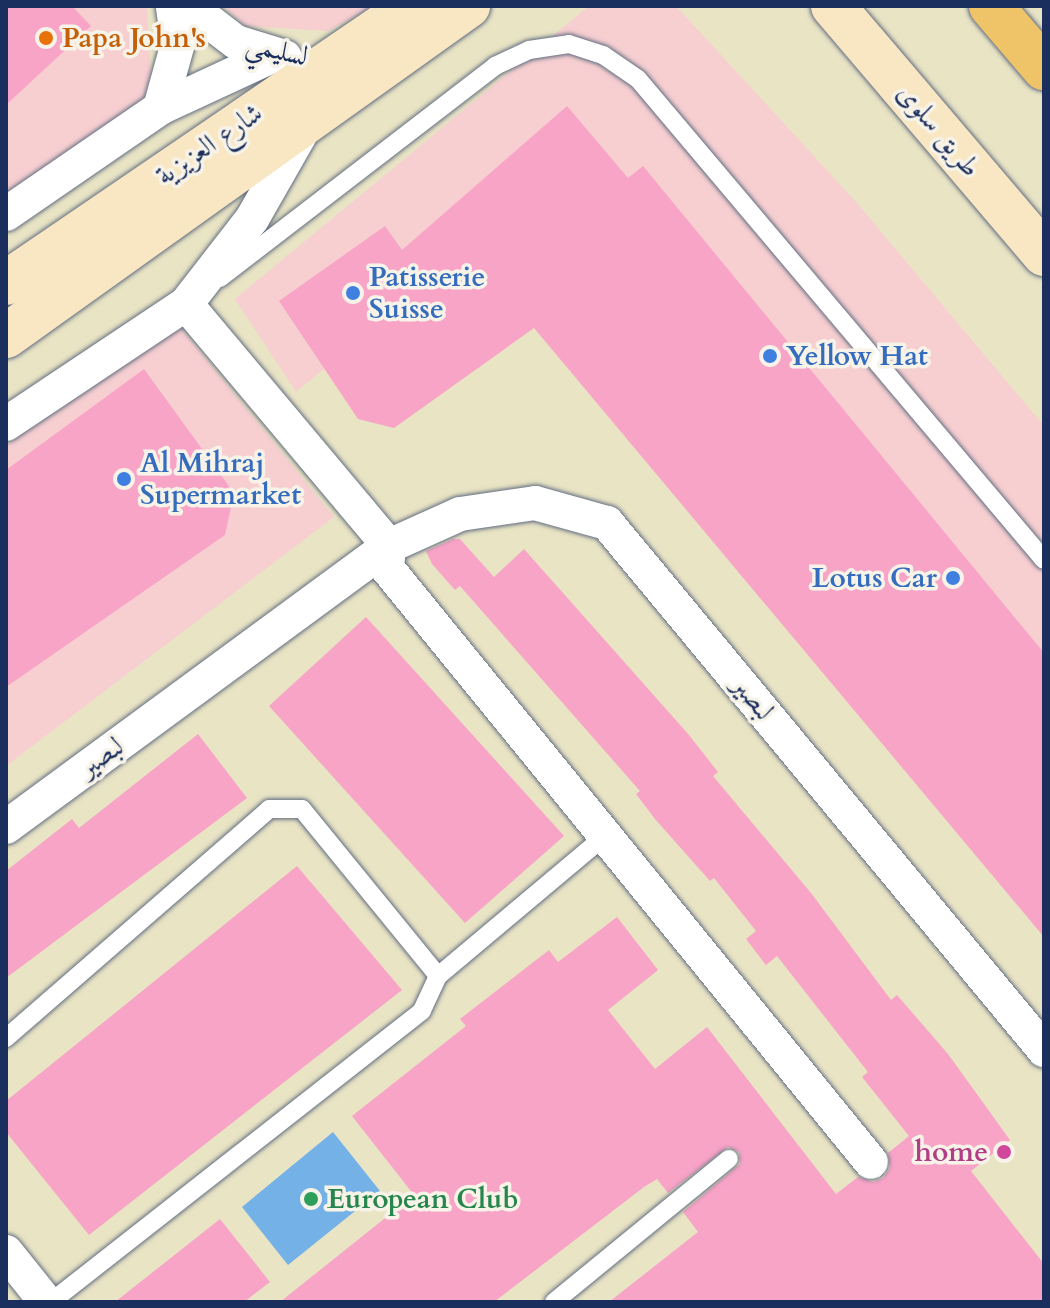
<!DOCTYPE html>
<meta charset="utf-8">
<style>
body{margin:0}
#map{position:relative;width:1050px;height:1308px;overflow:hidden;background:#e9e4c4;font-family:Cardo,Amiri,serif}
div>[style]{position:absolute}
.built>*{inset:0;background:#f7cfd1}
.water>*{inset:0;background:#74b1e6}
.building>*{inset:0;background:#f8a4c7}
.roads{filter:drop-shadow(0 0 2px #636e82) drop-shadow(0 0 2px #636e82)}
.service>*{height:18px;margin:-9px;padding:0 9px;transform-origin:9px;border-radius:9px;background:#fff}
.minor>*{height:34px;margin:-17px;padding:0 17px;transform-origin:17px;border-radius:17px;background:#fff}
.secondary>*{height:44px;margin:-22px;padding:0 22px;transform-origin:22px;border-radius:22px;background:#f9e7c3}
.motorway>*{height:44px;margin:-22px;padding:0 22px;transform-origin:22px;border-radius:22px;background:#efc469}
.dots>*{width:22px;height:22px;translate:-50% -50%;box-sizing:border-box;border:4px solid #f7f3e8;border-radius:50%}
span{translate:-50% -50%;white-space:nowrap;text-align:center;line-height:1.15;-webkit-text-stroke:7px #f7f3e8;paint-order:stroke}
.food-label{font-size:28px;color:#c56008;font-weight:700}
.left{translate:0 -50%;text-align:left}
.street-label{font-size:28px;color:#1b2f5e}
.shop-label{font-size:28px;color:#366cbe;font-weight:700}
.right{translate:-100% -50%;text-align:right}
.hotel-label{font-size:28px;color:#b23c85;font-weight:700}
.leisure-label{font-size:28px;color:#27864d;font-weight:700}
.frame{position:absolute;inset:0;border:8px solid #1b2f5e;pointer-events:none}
</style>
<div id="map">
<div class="built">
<div style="clip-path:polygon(6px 6px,147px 6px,152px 95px,6px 193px)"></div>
<div style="clip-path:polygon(223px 6px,375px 6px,328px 31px,246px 26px)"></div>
<div style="clip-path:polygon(589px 6px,676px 6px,857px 203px,1044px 426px,1044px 800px,577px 236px,442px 272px,296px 392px,235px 299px)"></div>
<div style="clip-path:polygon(181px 328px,334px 517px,6px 766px,6px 445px)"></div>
</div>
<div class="water">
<div style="clip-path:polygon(333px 1132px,380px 1191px,288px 1265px,242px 1207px)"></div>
</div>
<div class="building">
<div style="clip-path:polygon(6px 6px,72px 6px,91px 26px,6px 105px)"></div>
<div style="clip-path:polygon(567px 106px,628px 178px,643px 166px,1044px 653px,1044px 937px,534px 328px,394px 428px,358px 419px,279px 301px,385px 226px,402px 250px)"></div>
<div style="clip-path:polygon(144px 369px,234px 493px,225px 535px,6px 687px,6px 470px)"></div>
<div style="clip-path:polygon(453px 539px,460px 539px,494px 577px,524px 549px,689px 735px,718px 772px,713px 776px,811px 893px,891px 1000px,897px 995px,948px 1054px,1010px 1140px,971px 1171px,1044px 1264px,1044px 1302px,609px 1302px,698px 1232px,683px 1212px,740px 1164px,739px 1152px,728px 1147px,668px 1193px,657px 1179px,644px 1187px,494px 1302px,280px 1302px,414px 1195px,352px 1116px,466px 1026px,460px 1019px,549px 950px,558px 962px,617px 917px,658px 970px,608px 1010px,655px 1069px,707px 1027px,836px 1194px,858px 1177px,873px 1182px,883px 1178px,890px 1168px,888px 1153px,909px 1136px,862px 1077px,868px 1072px,777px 956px,766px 965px,746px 939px,756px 931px,714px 878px,710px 881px,655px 819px,636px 794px,640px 791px,460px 586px,455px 590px,432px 564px,426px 551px)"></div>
<div style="clip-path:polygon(366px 617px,564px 836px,465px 923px,269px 706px)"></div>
<div style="clip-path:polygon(198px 734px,247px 798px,6px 978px,6px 871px,72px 819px,79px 828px)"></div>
<div style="clip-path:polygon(297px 866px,402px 990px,89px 1235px,6px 1132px,6px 1101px)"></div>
<div style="clip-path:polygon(220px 1219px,270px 1282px,244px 1302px,115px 1302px)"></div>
</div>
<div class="roads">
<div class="service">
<div style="left:220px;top:278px;width:347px;rotate:-37.6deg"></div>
<div style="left:495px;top:66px;width:38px;rotate:-25deg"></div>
<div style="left:529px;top:50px;width:40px;rotate:-8.5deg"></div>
<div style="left:569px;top:44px;width:36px;rotate:18deg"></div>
<div style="left:603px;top:55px;width:42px;rotate:34.4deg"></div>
<div style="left:638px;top:79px;width:629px;rotate:49.83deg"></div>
<div style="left:438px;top:976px;width:218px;rotate:-40deg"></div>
<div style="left:6px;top:1038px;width:349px;rotate:-41deg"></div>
<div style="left:269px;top:809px;width:33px"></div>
<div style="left:302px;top:809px;width:215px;rotate:50.8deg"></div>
<div style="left:438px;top:976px;width:38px;rotate:115deg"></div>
<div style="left:422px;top:1011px;width:472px;rotate:141.9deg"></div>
<div style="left:554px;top:1302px;width:226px;rotate:-39.3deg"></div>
</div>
<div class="minor">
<div style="left:189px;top:6px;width:59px;rotate:37.5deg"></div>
<div style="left:236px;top:42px;width:51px;rotate:17deg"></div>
<div style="left:160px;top:108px;width:67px;rotate:-74.5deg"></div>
<div style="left:178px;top:43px;width:37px;rotate:-98deg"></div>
<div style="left:6px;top:214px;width:187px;rotate:-34.5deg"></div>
<div style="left:160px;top:108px;width:126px;rotate:-24.9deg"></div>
<div style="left:186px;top:304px;width:316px;rotate:50deg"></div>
<div style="left:6px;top:424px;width:216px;rotate:-33.7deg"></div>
<div style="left:186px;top:304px;width:108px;rotate:-52.2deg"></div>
<div style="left:252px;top:219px;width:107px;rotate:-60.3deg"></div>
<div style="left:389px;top:546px;width:22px;rotate:95deg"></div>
<div style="left:387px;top:568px;width:766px;rotate:50.83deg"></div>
<div style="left:6px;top:827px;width:475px;rotate:-36.3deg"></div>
<div style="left:389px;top:546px;width:78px;rotate:-24.3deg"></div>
<div style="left:460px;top:514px;width:76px;rotate:-8.3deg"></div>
<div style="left:535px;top:503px;width:75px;rotate:15.5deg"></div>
<div style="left:607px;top:523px;width:685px;rotate:50.33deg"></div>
<div style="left:6px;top:1252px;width:64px;rotate:51.3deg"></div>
</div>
<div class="secondary">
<div style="left:833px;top:6px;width:326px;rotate:49.6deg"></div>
<div style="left:6px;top:283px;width:491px;rotate:-34.3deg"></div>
<div style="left:6px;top:336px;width:568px;rotate:-35.54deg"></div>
</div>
<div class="motorway">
<div style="left:991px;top:6px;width:82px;rotate:49.5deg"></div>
</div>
</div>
<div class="dots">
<div style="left:46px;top:38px;background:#e8710a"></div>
<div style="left:353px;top:293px;background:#3f7fe0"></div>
<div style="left:770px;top:356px;background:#3f7fe0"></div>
<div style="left:124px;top:479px;background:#3f7fe0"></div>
<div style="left:953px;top:578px;background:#3f7fe0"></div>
<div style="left:1004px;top:1152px;background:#d1479c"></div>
<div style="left:311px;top:1199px;background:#2e9e5b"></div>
</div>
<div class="food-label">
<span class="left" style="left:62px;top:38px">Papa John's</span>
</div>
<div class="street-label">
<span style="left:277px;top:50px;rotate:13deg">لسليمي</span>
<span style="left:939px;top:130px;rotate:50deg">طريق سلوى</span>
<span style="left:209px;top:144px;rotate:-34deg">شارع العزيزية</span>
<span style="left:753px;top:698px;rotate:50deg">لبصير</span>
<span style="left:101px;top:757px;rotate:-36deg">لبصير</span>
</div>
<div class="shop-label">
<span class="left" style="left:369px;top:293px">Patisserie<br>Suisse</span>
<span class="left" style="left:786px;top:356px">Yellow Hat</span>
<span class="left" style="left:140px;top:479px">Al Mihraj<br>Supermarket</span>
<span class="right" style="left:937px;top:578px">Lotus Car</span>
</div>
<div class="hotel-label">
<span class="right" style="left:988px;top:1152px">home</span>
</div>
<div class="leisure-label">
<span class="left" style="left:327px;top:1199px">European Club</span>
</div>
<div class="frame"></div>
</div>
